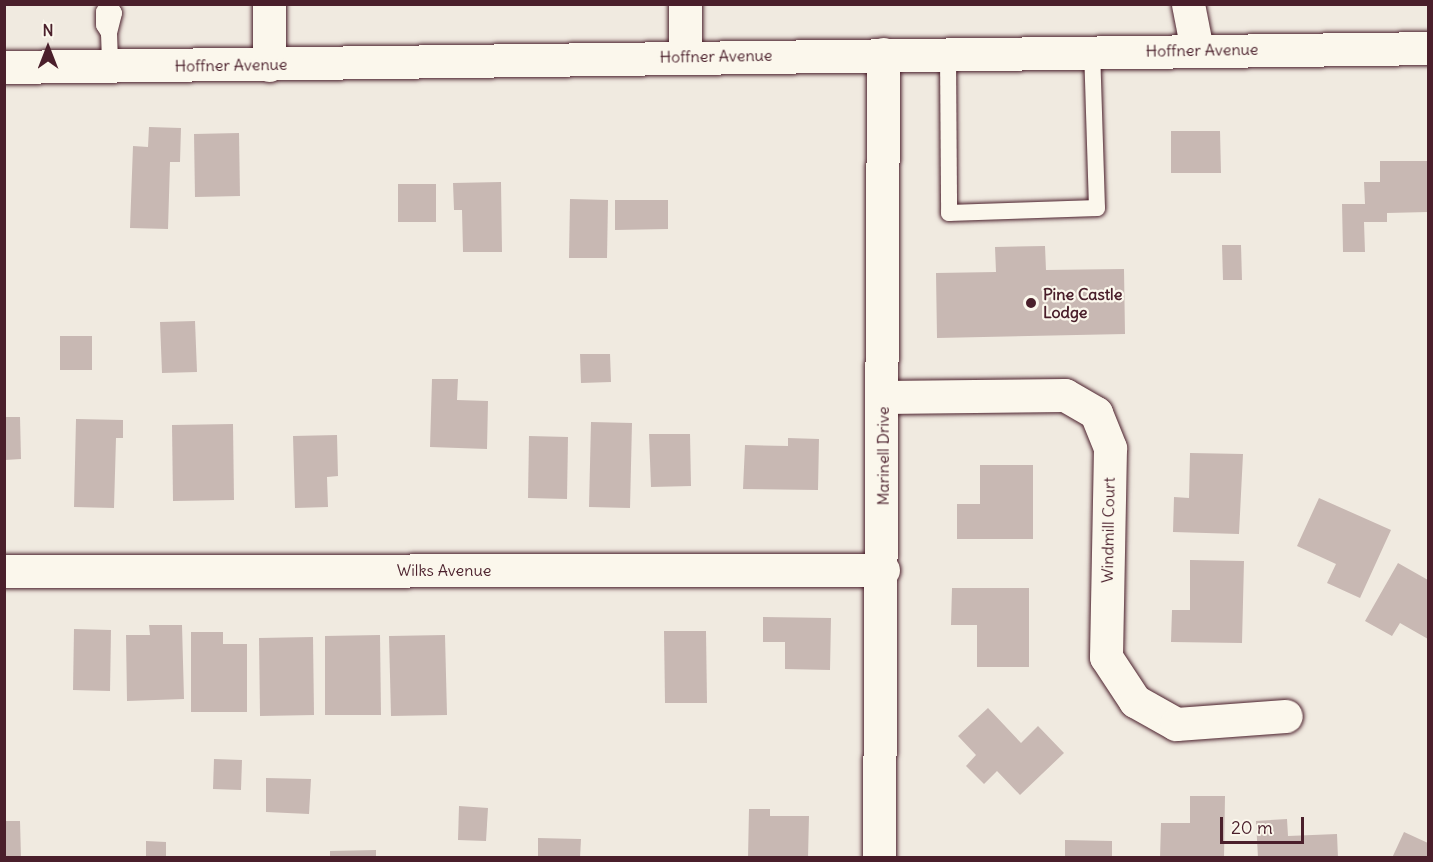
<!DOCTYPE html>
<style>
body{margin:0}
#map{position:relative;width:1433px;height:862px;overflow:hidden;background:#f0eae0;font-family:Delius,sans-serif}
div>[style]{position:absolute}
.building>*{inset:0;background:#c8b8b3}
.roads{filter:drop-shadow(0 0 2px #4a1f2b) drop-shadow(0 0 2px #4a1f2b)}
.service>*{height:16px;margin:-8px;padding:0 8px;transform-origin:8px;border-radius:8px;background:#fbf7ec}
.minor>*{height:33px;margin:-16.5px;padding:0 16.5px;transform-origin:16.5px;border-radius:16.5px;background:#fbf7ec}
.secondary>*{height:33px;margin:-16.5px;padding:0 16.5px;transform-origin:16.5px;border-radius:16.5px;background:#fbf7ec}
.dots>*{width:16px;height:16px;translate:-50% -50%;box-sizing:border-box;border:3px solid #fbf7ec;border-radius:50%}
span{translate:-50% -50%;white-space:nowrap;text-align:center;line-height:1.15;-webkit-text-stroke:4.5px #fbf7ec;paint-order:stroke}
.street-label{font-size:16px;color:#4a1f2b}
.poi-label{font-size:16px;color:#4a1f2b;font-weight:700}
.left{translate:0 -50%;text-align:left}
.frame{position:absolute;inset:0;border:6px solid #4a1f2b;pointer-events:none}
.north{position:absolute;left:18px;top:18px;width:60px;height:60px;-webkit-text-stroke:4px #fbf7ec;paint-order:stroke;rotate:0deg;font-size:16px;font-weight:700;line-height:24px;text-align:center;color:#4a1f2b}
.north::after{content:'';display:block;margin:auto;width:21px;height:27px;background:#4a1f2b;clip-path:polygon(50% 0,100% 100%,50% 72%,0 100%)}
.scale{position:absolute;left:1220px;top:817px;width:84px;height:27px;box-sizing:border-box;border:3px solid #4a1f2b;border-top:0;padding-left:8px;font-size:18px;line-height:21px;white-space:nowrap;color:#4a1f2b;-webkit-text-stroke:4px #fbf7ec;paint-order:stroke}
</style>
<div id="map">
<div class="building">
<div style="clip-path:polygon(149px 127px,181px 128px,180px 162px,170px 162px,168px 229px,130px 228px,133px 146px,148px 147px)"></div>
<div style="clip-path:polygon(1171px 131px,1220px 131px,1221px 173px,1171px 173px)"></div>
<div style="clip-path:polygon(239px 133px,240px 196px,195px 197px,194px 134px)"></div>
<div style="clip-path:polygon(1380px 161px,1427px 161px,1428px 212px,1387px 213px,1387px 222px,1364px 222px,1365px 252px,1343px 252px,1342px 204px,1365px 204px,1364px 182px,1380px 182px)"></div>
<div style="clip-path:polygon(501px 182px,502px 252px,463px 252px,462px 210px,454px 210px,453px 183px)"></div>
<div style="clip-path:polygon(398px 184px,436px 184px,436px 222px,398px 222px)"></div>
<div style="clip-path:polygon(570px 199px,608px 200px,607px 258px,569px 258px)"></div>
<div style="clip-path:polygon(615px 200px,668px 200px,668px 229px,615px 230px)"></div>
<div style="clip-path:polygon(1222px 245px,1241px 245px,1242px 280px,1223px 280px)"></div>
<div style="clip-path:polygon(1045px 246px,1046px 270px,1124px 269px,1125px 334px,937px 338px,936px 273px,996px 272px,995px 247px)"></div>
<div style="clip-path:polygon(195px 321px,197px 372px,162px 373px,160px 322px)"></div>
<div style="clip-path:polygon(60px 336px,92px 336px,92px 370px,60px 370px)"></div>
<div style="clip-path:polygon(580px 354px,610px 354px,611px 382px,581px 383px)"></div>
<div style="clip-path:polygon(432px 379px,458px 379px,457px 400px,488px 401px,487px 449px,430px 447px)"></div>
<div style="clip-path:polygon(5px 417px,20px 417px,21px 459px,5px 460px)"></div>
<div style="clip-path:polygon(76px 419px,123px 420px,123px 438px,116px 438px,114px 508px,74px 507px)"></div>
<div style="clip-path:polygon(591px 422px,632px 423px,630px 508px,589px 507px)"></div>
<div style="clip-path:polygon(233px 424px,234px 500px,173px 501px,172px 425px)"></div>
<div style="clip-path:polygon(649px 434px,690px 434px,691px 486px,651px 487px)"></div>
<div style="clip-path:polygon(337px 435px,338px 476px,327px 477px,328px 507px,295px 508px,293px 436px)"></div>
<div style="clip-path:polygon(529px 436px,568px 437px,567px 499px,528px 498px)"></div>
<div style="clip-path:polygon(788px 438px,819px 439px,818px 490px,743px 489px,745px 445px,788px 446px)"></div>
<div style="clip-path:polygon(1190px 453px,1243px 454px,1239px 534px,1173px 532px,1174px 497px,1189px 498px)"></div>
<div style="clip-path:polygon(980px 465px,1033px 465px,1033px 539px,957px 539px,957px 504px,980px 504px)"></div>
<div style="clip-path:polygon(1319px 498px,1391px 530px,1360px 598px,1327px 583px,1336px 564px,1297px 546px)"></div>
<div style="clip-path:polygon(1190px 560px,1244px 561px,1242px 643px,1171px 642px,1172px 610px,1190px 610px)"></div>
<div style="clip-path:polygon(1398px 563px,1428px 580px,1428px 639px,1400px 623px,1392px 636px,1365px 621px)"></div>
<div style="clip-path:polygon(952px 588px,1029px 588px,1029px 667px,977px 667px,977px 625px,951px 625px)"></div>
<div style="clip-path:polygon(763px 617px,831px 618px,830px 670px,785px 669px,785px 642px,763px 642px)"></div>
<div style="clip-path:polygon(149px 625px,182px 625px,184px 699px,127px 701px,126px 635px,150px 635px)"></div>
<div style="clip-path:polygon(74px 629px,111px 630px,110px 691px,73px 690px)"></div>
<div style="clip-path:polygon(664px 631px,706px 631px,707px 703px,665px 703px)"></div>
<div style="clip-path:polygon(191px 632px,223px 632px,223px 644px,247px 644px,247px 712px,191px 712px)"></div>
<div style="clip-path:polygon(380px 635px,381px 715px,325px 715px,325px 636px)"></div>
<div style="clip-path:polygon(445px 635px,447px 715px,391px 716px,389px 636px)"></div>
<div style="clip-path:polygon(313px 637px,314px 715px,260px 716px,259px 638px)"></div>
<div style="clip-path:polygon(988px 708px,1021px 743px,1038px 726px,1064px 753px,1020px 795px,997px 771px,984px 784px,966px 766px,976px 755px,958px 736px)"></div>
<div style="clip-path:polygon(214px 759px,242px 760px,241px 790px,213px 789px)"></div>
<div style="clip-path:polygon(266px 778px,311px 779px,309px 814px,266px 812px)"></div>
<div style="clip-path:polygon(1190px 796px,1225px 796px,1224px 858px,1160px 858px,1161px 823px,1190px 823px)"></div>
<div style="clip-path:polygon(459px 806px,488px 808px,486px 841px,458px 840px)"></div>
<div style="clip-path:polygon(749px 809px,770px 809px,770px 816px,809px 816px,808px 858px,748px 858px)"></div>
<div style="clip-path:polygon(1287px 819px,1288px 836px,1337px 834px,1338px 858px,1258px 858px,1256px 821px)"></div>
<div style="clip-path:polygon(4px 821px,20px 821px,21px 858px,4px 858px)"></div>
<div style="clip-path:polygon(1404px 832px,1428px 843px,1428px 858px,1392px 858px)"></div>
<div style="clip-path:polygon(538px 838px,581px 839px,580px 858px,538px 858px)"></div>
<div style="clip-path:polygon(1065px 840px,1112px 841px,1112px 858px,1065px 858px)"></div>
<div style="clip-path:polygon(146px 841px,166px 842px,166px 858px,146px 858px)"></div>
<div style="clip-path:polygon(376px 850px,376px 858px,330px 858px,330px 851px)"></div>
</div>
<div class="roads">
<div class="service">
<div style="left:109px;top:33px;width:9px;rotate:-122deg"></div>
<div style="left:104px;top:25px;width:13px;rotate:-90deg"></div>
<div style="left:104px;top:12px;width:8px;rotate:-45deg"></div>
<div style="left:110px;top:6px;width:8px;rotate:60deg"></div>
<div style="left:114px;top:13px;width:21px;rotate:104deg"></div>
<div style="left:109px;top:33px;width:33px;rotate:88deg"></div>
<div style="left:948px;top:53px;width:160px;rotate:89.6deg"></div>
<div style="left:949px;top:213px;width:148px;rotate:-1.9deg"></div>
<div style="left:1097px;top:208px;width:157px;rotate:-91.8deg"></div>
</div>
<div class="minor">
<div style="left:685px;top:4px;width:53px;rotate:90deg"></div>
<div style="left:1188px;top:4px;width:47px;rotate:78.9deg"></div>
<div style="left:269px;top:65px;width:61px;rotate:-90deg"></div>
<div style="left:884px;top:397px;width:181px;rotate:-0.6deg"></div>
<div style="left:1065px;top:395px;width:36px;rotate:30deg"></div>
<div style="left:1096px;top:413px;width:38px;rotate:68deg"></div>
<div style="left:1110px;top:448px;width:209px;rotate:91.1deg"></div>
<div style="left:1106px;top:657px;width:53px;rotate:56.6deg"></div>
<div style="left:1135px;top:701px;width:47px;rotate:29.3deg"></div>
<div style="left:1176px;top:724px;width:110px;rotate:-4.2deg"></div>
<div style="left:4px;top:571px;width:879px;rotate:-0.07deg"></div>
<div style="left:879px;top:858px;width:804px;rotate:-89.71deg"></div>
</div>
<div class="secondary">
<div style="left:4px;top:67px;width:1424px;rotate:-0.76deg"></div>
</div>
</div>
<div class="dots">
<div style="left:1031px;top:303px;background:#4a1f2b"></div>
</div>
<div class="street-label">
<span style="left:1202px;top:50px;rotate:-1deg">Hoffner Avenue</span>
<span style="left:716px;top:56px;rotate:-1deg">Hoffner Avenue</span>
<span style="left:231px;top:65px;rotate:-1deg">Hoffner Avenue</span>
<span style="left:883px;top:456px;rotate:-90deg">Marinell Drive</span>
<span style="left:1108px;top:530px;rotate:-89deg">Windmill Court</span>
<span style="left:444px;top:570px">Wilks Avenue</span>
</div>
<div class="poi-label">
<span class="left" style="left:1043px;top:303px">Pine Castle<br>Lodge</span>
</div>
<div class="frame"></div>
<div class="north">N</div>
<div class="scale">20 m</div>
</div>
